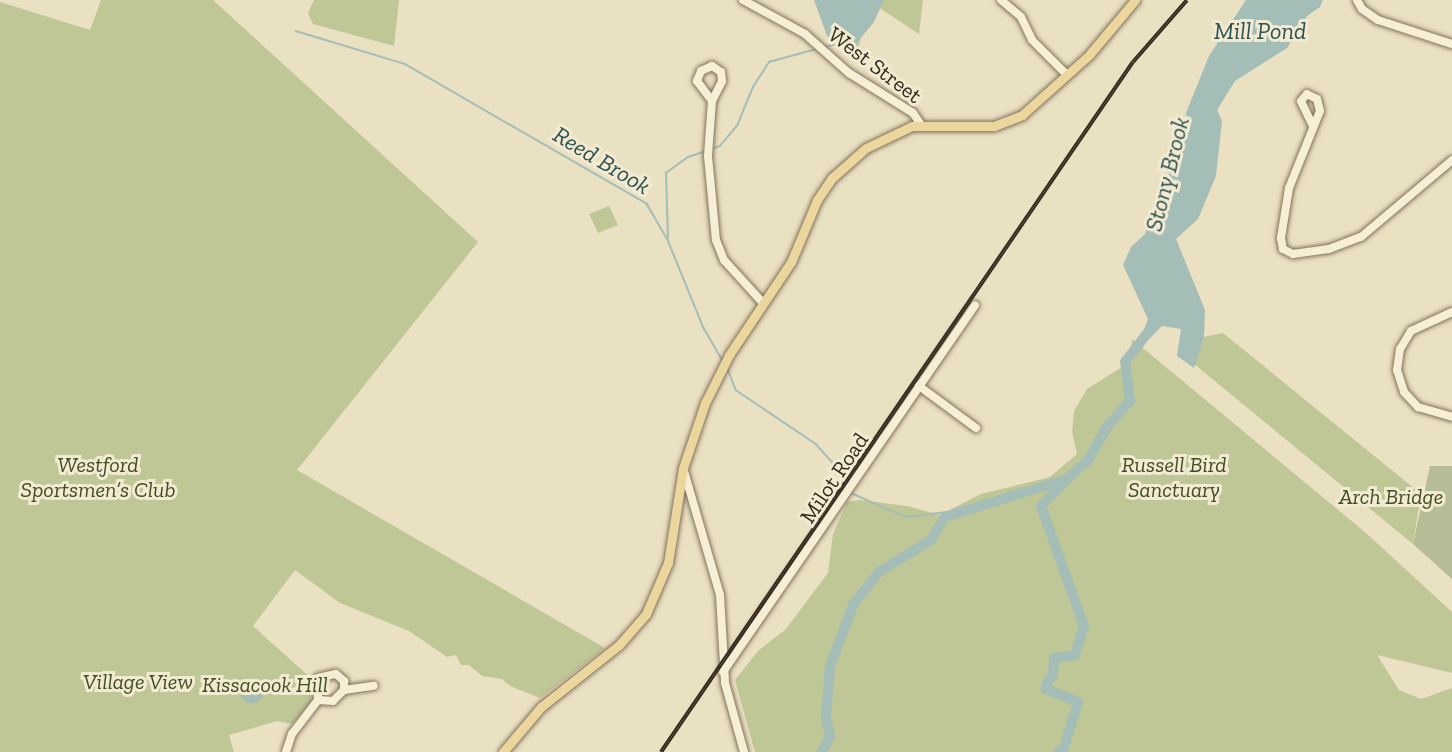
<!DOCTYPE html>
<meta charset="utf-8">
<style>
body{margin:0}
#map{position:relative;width:1452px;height:752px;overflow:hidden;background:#eae0c2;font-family:"Zilla Slab",serif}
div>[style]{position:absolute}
.green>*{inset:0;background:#bfc797}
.cemetery>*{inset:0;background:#b6bc96}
.water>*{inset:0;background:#a4bdb7}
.round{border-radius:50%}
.stream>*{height:1.5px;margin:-0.75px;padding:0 0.75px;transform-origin:0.75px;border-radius:0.75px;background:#a4bdb7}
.river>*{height:10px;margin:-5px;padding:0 5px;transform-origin:5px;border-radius:5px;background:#a4bdb7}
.roads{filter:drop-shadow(0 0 2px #83725b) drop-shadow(0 0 2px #83725b)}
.minor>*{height:8px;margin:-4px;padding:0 4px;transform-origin:4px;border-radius:4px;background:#f6eed5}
.major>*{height:9px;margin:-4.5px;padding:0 4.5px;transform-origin:4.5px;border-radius:4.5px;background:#ebd79d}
.rail>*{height:4px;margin-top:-2px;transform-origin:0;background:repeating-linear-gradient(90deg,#f2ebd1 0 4.5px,#342a1e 0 9px);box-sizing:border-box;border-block:2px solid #342a1e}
span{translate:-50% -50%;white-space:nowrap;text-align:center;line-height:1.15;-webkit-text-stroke:6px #f2ebd1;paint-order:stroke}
.street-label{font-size:22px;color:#342a1e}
.park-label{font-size:22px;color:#424e26;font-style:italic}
.water-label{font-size:24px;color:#2e5252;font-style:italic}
</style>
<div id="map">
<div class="green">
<div style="clip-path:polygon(101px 0,213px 0,478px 242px,297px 470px,605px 648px,540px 698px,510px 686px,502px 679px,482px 676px,469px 665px,461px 665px,456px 655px,447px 657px,409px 631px,340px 603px,295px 570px,253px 626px,313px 680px,311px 702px,292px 724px,277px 721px,229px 735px,234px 752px,0 752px,0 2px,90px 30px)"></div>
<div style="clip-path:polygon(314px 0,399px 0,394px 46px,313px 24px,308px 13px)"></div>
<div style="clip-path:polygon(827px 0,923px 0,919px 34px,869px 1px,855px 63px)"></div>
<div style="clip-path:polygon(609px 206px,618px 225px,598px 233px,589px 214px)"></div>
<div style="clip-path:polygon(1223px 333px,1421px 494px,1413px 544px,1194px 364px,1204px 337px)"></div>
<div style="clip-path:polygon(1132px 339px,1366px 533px,1452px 612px,1452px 673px,1377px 655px,1399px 690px,1421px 699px,1452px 688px,1452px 752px,755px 752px,735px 680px,758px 651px,786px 629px,828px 573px,833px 534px,847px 502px,859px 500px,907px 506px,940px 515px,981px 494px,1050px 477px,1077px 454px,1072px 432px,1074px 411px,1087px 389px,1130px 362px)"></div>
</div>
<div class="cemetery">
<div style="clip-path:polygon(1430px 466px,1452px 466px,1452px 579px,1413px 544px)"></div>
</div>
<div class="water">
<div style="clip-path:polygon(814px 0,884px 0,874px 22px,854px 46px,844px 49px,827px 36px)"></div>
<div style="clip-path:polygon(1246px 0,1323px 0,1320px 7px,1307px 16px,1287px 48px,1235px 81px,1217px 110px,1222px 121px,1216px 176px,1198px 219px,1176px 239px,1205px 310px,1204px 337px,1194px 368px,1177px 356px,1181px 329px,1162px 326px,1148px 340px,1142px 336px,1148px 319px,1123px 265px,1131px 247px,1145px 234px,1181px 144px,1186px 113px,1209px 56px)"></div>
<div class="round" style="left:240px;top:679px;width:24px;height:24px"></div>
</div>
<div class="stream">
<div style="left:296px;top:31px;width:114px;rotate:16.8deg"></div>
<div style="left:405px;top:64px;width:280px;rotate:30deg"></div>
<div style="left:647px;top:204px;width:42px;rotate:59.7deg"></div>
<div style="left:668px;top:240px;width:95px;rotate:67.8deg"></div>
<div style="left:704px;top:328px;width:36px;rotate:60deg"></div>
<div style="left:824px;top:47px;width:14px;rotate:-12deg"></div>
<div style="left:711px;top:149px;width:9px;rotate:-18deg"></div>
<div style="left:720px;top:146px;width:26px;rotate:-50deg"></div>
<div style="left:737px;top:126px;width:42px;rotate:-67.7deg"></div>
<div style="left:753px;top:87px;width:30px;rotate:-57deg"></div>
<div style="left:769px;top:62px;width:50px;rotate:-15.2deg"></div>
<div style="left:668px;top:238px;width:65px;rotate:-91.8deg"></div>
<div style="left:666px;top:173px;width:27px;rotate:-36deg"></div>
<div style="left:688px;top:157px;width:19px;rotate:-18deg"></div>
<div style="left:728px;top:369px;width:22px;rotate:69deg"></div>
<div style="left:736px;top:390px;width:97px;rotate:34deg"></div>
<div style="left:816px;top:444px;width:40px;rotate:48deg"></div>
<div style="left:851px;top:493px;width:60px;rotate:23.6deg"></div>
<div style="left:906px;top:517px;width:49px;rotate:-7deg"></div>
</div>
<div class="river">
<div style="left:822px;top:752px;width:18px;rotate:-63deg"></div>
<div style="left:830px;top:736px;width:18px;rotate:-103deg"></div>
<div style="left:826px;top:718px;width:52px;rotate:-85.6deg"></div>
<div style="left:830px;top:666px;width:67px;rotate:-69.1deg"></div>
<div style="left:854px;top:603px;width:40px;rotate:-51deg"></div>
<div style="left:879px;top:572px;width:61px;rotate:-31.6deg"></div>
<div style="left:931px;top:540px;width:27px;rotate:-59deg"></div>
<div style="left:945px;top:517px;width:128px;rotate:-17.3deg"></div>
<div style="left:1067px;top:479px;width:30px;rotate:-42deg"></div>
<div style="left:1089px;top:459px;width:37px;rotate:-61deg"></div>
<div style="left:1107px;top:427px;width:35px;rotate:-49deg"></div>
<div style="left:1130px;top:401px;width:39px;rotate:-97deg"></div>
<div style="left:1125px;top:362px;width:44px;rotate:-52.4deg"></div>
<div style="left:1058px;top:752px;width:5px;rotate:-11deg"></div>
<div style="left:1063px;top:751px;width:51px;rotate:-73deg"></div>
<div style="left:1078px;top:702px;width:35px;rotate:-158deg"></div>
<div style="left:1046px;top:689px;width:6px;rotate:-81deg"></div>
<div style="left:1047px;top:683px;width:10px;rotate:-53deg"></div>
<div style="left:1053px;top:675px;width:17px;rotate:-87deg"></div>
<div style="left:1054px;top:658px;width:21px;rotate:-8deg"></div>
<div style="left:1075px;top:655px;width:30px;rotate:-73deg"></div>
<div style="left:1084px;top:626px;width:127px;rotate:-109.7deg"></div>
<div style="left:1041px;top:506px;width:37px;rotate:-46deg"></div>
</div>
<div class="roads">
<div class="minor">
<div style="left:743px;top:0;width:71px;rotate:28.7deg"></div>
<div style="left:805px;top:34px;width:59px;rotate:41.6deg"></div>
<div style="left:849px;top:73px;width:75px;rotate:32deg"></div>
<div style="left:913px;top:113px;width:14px;rotate:56deg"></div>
<div style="left:1001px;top:0;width:26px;rotate:40deg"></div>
<div style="left:1021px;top:17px;width:25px;rotate:64deg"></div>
<div style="left:1032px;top:40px;width:49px;rotate:45deg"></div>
<div style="left:1357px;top:0;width:10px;rotate:61deg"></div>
<div style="left:1362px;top:9px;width:19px;rotate:35deg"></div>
<div style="left:1378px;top:20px;width:78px;rotate:18deg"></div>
<div style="left:712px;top:101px;width:22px;rotate:-63deg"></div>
<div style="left:722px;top:81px;width:9px;rotate:-96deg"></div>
<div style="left:721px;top:72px;width:11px;rotate:-146deg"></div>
<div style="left:712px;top:66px;width:12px;rotate:156deg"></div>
<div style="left:701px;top:71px;width:11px;rotate:112deg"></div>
<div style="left:697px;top:81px;width:25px;rotate:53deg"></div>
<div style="left:712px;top:101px;width:55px;rotate:94.2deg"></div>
<div style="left:708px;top:156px;width:84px;rotate:84.6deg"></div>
<div style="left:716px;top:240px;width:22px;rotate:68deg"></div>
<div style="left:724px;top:260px;width:58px;rotate:47.8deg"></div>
<div style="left:1312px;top:124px;width:25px;rotate:-116deg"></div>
<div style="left:1301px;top:101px;width:9px;rotate:-49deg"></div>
<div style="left:1307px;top:94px;width:11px;rotate:27deg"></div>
<div style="left:1317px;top:99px;width:12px;rotate:76deg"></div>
<div style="left:1320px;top:111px;width:83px;rotate:111.9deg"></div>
<div style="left:1289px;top:188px;width:51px;rotate:99.1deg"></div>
<div style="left:1281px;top:238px;width:11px;rotate:80deg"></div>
<div style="left:1283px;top:249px;width:11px;rotate:27deg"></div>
<div style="left:1293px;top:254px;width:36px;rotate:-8deg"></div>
<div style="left:1329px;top:249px;width:34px;rotate:-21deg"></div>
<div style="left:1361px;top:237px;width:119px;rotate:-40.2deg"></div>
<div style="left:1452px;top:312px;width:45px;rotate:155.1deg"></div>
<div style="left:1411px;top:331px;width:21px;rotate:121deg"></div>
<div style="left:1400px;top:349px;width:21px;rotate:98deg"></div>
<div style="left:1397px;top:370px;width:23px;rotate:72deg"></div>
<div style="left:1404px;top:392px;width:21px;rotate:47deg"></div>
<div style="left:1418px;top:407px;width:35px;rotate:16deg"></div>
<div style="left:919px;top:386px;width:71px;rotate:36.4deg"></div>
<div style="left:684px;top:471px;width:129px;rotate:73.8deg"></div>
<div style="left:720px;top:595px;width:88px;rotate:86.7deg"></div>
<div style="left:725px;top:683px;width:72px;rotate:74.6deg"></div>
<div style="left:723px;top:672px;width:445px;rotate:-55.5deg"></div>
<div style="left:318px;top:700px;width:15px;rotate:4deg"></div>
<div style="left:333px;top:701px;width:16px;rotate:-45deg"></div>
<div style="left:286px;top:752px;width:19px;rotate:-72deg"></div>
<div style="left:292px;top:734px;width:43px;rotate:-52.6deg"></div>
<div style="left:318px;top:700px;width:22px;rotate:-90deg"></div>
<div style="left:318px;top:678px;width:18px;rotate:-13deg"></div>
<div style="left:336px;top:674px;width:11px;rotate:41deg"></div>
<div style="left:344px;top:681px;width:9px;rotate:90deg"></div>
<div style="left:344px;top:690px;width:30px;rotate:-8deg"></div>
</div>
<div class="major">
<div style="left:503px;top:752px;width:59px;rotate:-49.8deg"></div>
<div style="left:541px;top:707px;width:100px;rotate:-38.5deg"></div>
<div style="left:619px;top:645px;width:41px;rotate:-48.9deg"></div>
<div style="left:646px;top:614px;width:56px;rotate:-66.7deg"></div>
<div style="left:668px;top:563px;width:96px;rotate:-81deg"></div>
<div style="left:683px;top:468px;width:69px;rotate:-71.3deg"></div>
<div style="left:705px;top:403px;width:54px;rotate:-63.4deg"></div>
<div style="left:729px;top:355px;width:112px;rotate:-56.3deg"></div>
<div style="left:791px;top:262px;width:67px;rotate:-67.2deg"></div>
<div style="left:817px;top:200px;width:27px;rotate:-56deg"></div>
<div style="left:832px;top:178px;width:45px;rotate:-41.4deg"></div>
<div style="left:866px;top:148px;width:51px;rotate:-25.6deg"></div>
<div style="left:912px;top:126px;width:82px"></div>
<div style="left:994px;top:126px;width:30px;rotate:-21deg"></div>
<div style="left:1022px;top:115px;width:90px;rotate:-41.8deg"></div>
<div style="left:1089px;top:55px;width:72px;rotate:-50.1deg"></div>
</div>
</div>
<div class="rail">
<div style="left:661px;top:752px;width:836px;rotate:-55.63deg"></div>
<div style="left:1133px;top:62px;width:82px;rotate:-48.9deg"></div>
</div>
<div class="street-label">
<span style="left:875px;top:65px;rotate:37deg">West Street</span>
<span style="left:834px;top:478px;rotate:-56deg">Milot Road</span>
</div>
<div class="park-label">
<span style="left:98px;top:477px">Westford<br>Sportsmen’s Club</span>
<span style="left:1174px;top:477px">Russell Bird<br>Sanctuary</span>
<span style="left:1391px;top:497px">Arch Bridge</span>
<span style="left:138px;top:682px">Village View</span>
<span style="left:265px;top:685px">Kissacook Hill</span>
</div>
<div class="water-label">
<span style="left:1260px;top:31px">Mill Pond</span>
<span style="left:602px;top:160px;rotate:31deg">Reed Brook</span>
<span style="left:1167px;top:174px;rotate:-76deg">Stony Brook</span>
</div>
</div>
